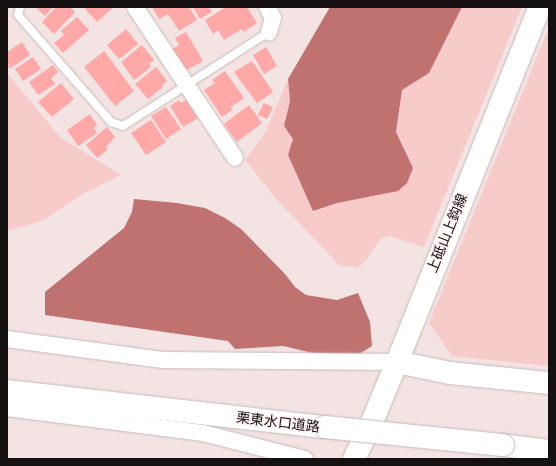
<!DOCTYPE html>
<meta charset="utf-8">
<style>
body{margin:0}
#map{position:relative;width:556px;height:466px;overflow:hidden;background:#f3e4e3;font-family:Barlow,"Noto Sans JP",sans-serif}
div>[style]{position:absolute}
.green>*{inset:0;background:#f6cbca}
.water>*{inset:0;background:#c07271}
.building>*{inset:0;background:#fea9a8}
.roads{filter:drop-shadow(0 0 1px #c8b9b8) drop-shadow(0 0 1px #c8b9b8)}
.lane>*{height:8px;margin:-4px;padding:0 4px;transform-origin:4px;border-radius:4px;background:#fff}
.street>*{height:16px;margin:-8px;padding:0 8px;transform-origin:8px;border-radius:8px;background:#fff}
.primary>*{height:22px;margin:-11px;padding:0 11px;transform-origin:11px;border-radius:11px;background:#fff}
.highway>*{height:22px;margin:-11px;padding:0 11px;transform-origin:11px;border-radius:11px;background:#fff}
.bridges{filter:drop-shadow(0 0 1px #c8b9b8) drop-shadow(0 0 1px #c8b9b8)}
.highway-bridge>*{height:22px;margin:-11px;padding:0 11px;transform-origin:11px;border-radius:11px;background:#fff}
span{translate:-50% -50%;white-space:nowrap;text-align:center;line-height:1.15;-webkit-text-stroke:3.5px #fff2f2;paint-order:stroke}
.street-label{font-size:14px;color:#161111}
.frame{position:absolute;inset:0;border:8px solid #161111;pointer-events:none}
</style>
<div id="map">
<div class="green">
<div style="clip-path:polygon(462px 7px,522px 7px,424px 247px,389px 236px,381px 238px,367px 259px,357px 268px,339px 265px,277px 200px,245px 160px,266px 131px,288px 79px,290px 101px,284px 126px,293px 139px,288px 155px,313px 210px,337px 203px,413px 168px,396px 132px,402px 90px,429px 73px)"></div>
<div style="clip-path:polygon(549px 27px,549px 366px,452px 356px,429px 323px)"></div>
<div style="clip-path:polygon(7px 73px,60px 137px,121px 175px,81px 195px,44px 220px,7px 231px)"></div>
</div>
<div class="water">
<div style="clip-path:polygon(330px 7px,462px 7px,429px 73px,402px 90px,396px 132px,413px 168px,407px 183px,398px 191px,337px 203px,313px 211px,288px 155px,293px 139px,284px 126px,290px 101px,288px 79px)"></div>
<div style="clip-path:polygon(134px 199px,177px 203px,205px 208px,225px 218px,241px 229px,285px 274px,295px 287px,306px 295px,337px 300px,358px 293px,370px 322px,372px 346px,359px 354px,317px 354px,283px 346px,235px 349px,228px 341px,45px 315px,45px 292px,124px 228px,132px 212px)"></div>
</div>
<div class="building">
<div style="clip-path:polygon(35px 7px,53px 7px,45px 16px)"></div>
<div style="clip-path:polygon(56px 7px,70px 7px,75px 12px,54px 34px,42px 22px)"></div>
<div style="clip-path:polygon(87px 7px,114px 7px,97px 22px,85px 9px)"></div>
<div style="clip-path:polygon(152px 7px,189px 7px,197px 20px,179px 31px,168px 14px,159px 19px)"></div>
<div style="clip-path:polygon(193px 7px,209px 7px,212px 12px,200px 19px)"></div>
<div style="clip-path:polygon(226px 7px,247px 7px,257px 23px,244px 32px,242px 29px,224px 40px,218px 30px,213px 34px,205px 20px)"></div>
<div style="clip-path:polygon(77px 17px,89px 30px,63px 53px,54px 43px,64px 35px,61px 31px)"></div>
<div style="clip-path:polygon(126px 29px,138px 44px,119px 59px,107px 45px)"></div>
<div style="clip-path:polygon(186px 32px,203px 61px,185px 71px,172px 49px,179px 45px,175px 38px)"></div>
<div style="clip-path:polygon(22px 42px,30px 55px,9px 69px,7px 52px)"></div>
<div style="clip-path:polygon(142px 45px,154px 60px,149px 64px,151px 67px,134px 80px,121px 62px)"></div>
<div style="clip-path:polygon(266px 47px,277px 66px,264px 74px,253px 55px)"></div>
<div style="clip-path:polygon(104px 51px,134px 91px,115px 106px,84px 67px)"></div>
<div style="clip-path:polygon(33px 57px,41px 69px,23px 81px,15px 69px)"></div>
<div style="clip-path:polygon(252px 61px,273px 92px,257px 103px,234px 72px)"></div>
<div style="clip-path:polygon(53px 65px,58px 72px,51px 78px,55px 84px,38px 95px,29px 82px)"></div>
<div style="clip-path:polygon(156px 67px,167px 81px,162px 85px,163px 87px,148px 99px,135px 84px)"></div>
<div style="clip-path:polygon(225px 71px,244px 98px,231px 107px,232px 110px,222px 117px,204px 90px,215px 83px,212px 80px)"></div>
<div style="clip-path:polygon(61px 83px,74px 99px,52px 117px,38px 102px)"></div>
<div style="clip-path:polygon(179px 100px,181px 103px,186px 100px,198px 118px,183px 127px,170px 106px)"></div>
<div style="clip-path:polygon(264px 103px,273px 107px,267px 119px,258px 115px)"></div>
<div style="clip-path:polygon(249px 105px,262px 123px,237px 142px,224px 124px)"></div>
<div style="clip-path:polygon(166px 107px,181px 129px,166px 139px,151px 116px)"></div>
<div style="clip-path:polygon(90px 114px,97px 125px,94px 128px,97px 133px,78px 146px,67px 130px)"></div>
<div style="clip-path:polygon(151px 120px,166px 142px,146px 155px,131px 133px)"></div>
<div style="clip-path:polygon(107px 127px,115px 137px,106px 147px,108px 149px,97px 158px,86px 145px)"></div>
</div>
<div class="roads">
<div class="lane">
<div style="left:20px;top:7px;width:8px;rotate:104deg"></div>
<div style="left:18px;top:15px;width:142px;rotate:49deg"></div>
<div style="left:111px;top:122px;width:13px;rotate:18deg"></div>
<div style="left:123px;top:126px;width:174px;rotate:-32.8deg"></div>
</div>
<div class="street">
<div style="left:135px;top:7px;width:181px;rotate:56.5deg"></div>
<div style="left:267px;top:7px;width:13px;rotate:61deg"></div>
<div style="left:273px;top:18px;width:15px;rotate:106deg"></div>
<div style="left:7px;top:339px;width:157px;rotate:7.7deg"></div>
<div style="left:163px;top:360px;width:234px;rotate:0.5deg"></div>
<div style="left:7px;top:408px;width:198px;rotate:7.3deg"></div>
<div style="left:203px;top:433px;width:105px;rotate:14.3deg"></div>
</div>
<div class="primary">
<div style="left:354px;top:459px;width:41px;rotate:-64.1deg"></div>
<div style="left:372px;top:422px;width:65px;rotate:-67.4deg"></div>
<div style="left:397px;top:362px;width:383px;rotate:-68.1deg"></div>
</div>
<div class="highway">
<div style="left:397px;top:362px;width:54px;rotate:11.7deg"></div>
<div style="left:450px;top:373px;width:100px;rotate:5.8deg"></div>
<div style="left:7px;top:391px;width:320px;rotate:6.5deg"></div>
<div style="left:503px;top:445px;width:46px;rotate:7.4deg"></div>
</div>
</div>
<div class="bridges">
<div class="highway-bridge">
<div style="left:325px;top:427px;width:179px;rotate:5.8deg"></div>
</div>
</div>
<div class="street-label">
<span style="left:447px;top:233px;rotate:-68deg">上砥山上鈎線</span>
<span style="left:278px;top:422px;rotate:7deg">栗東水口道路</span>
</div>
<div class="frame"></div>
</div>
